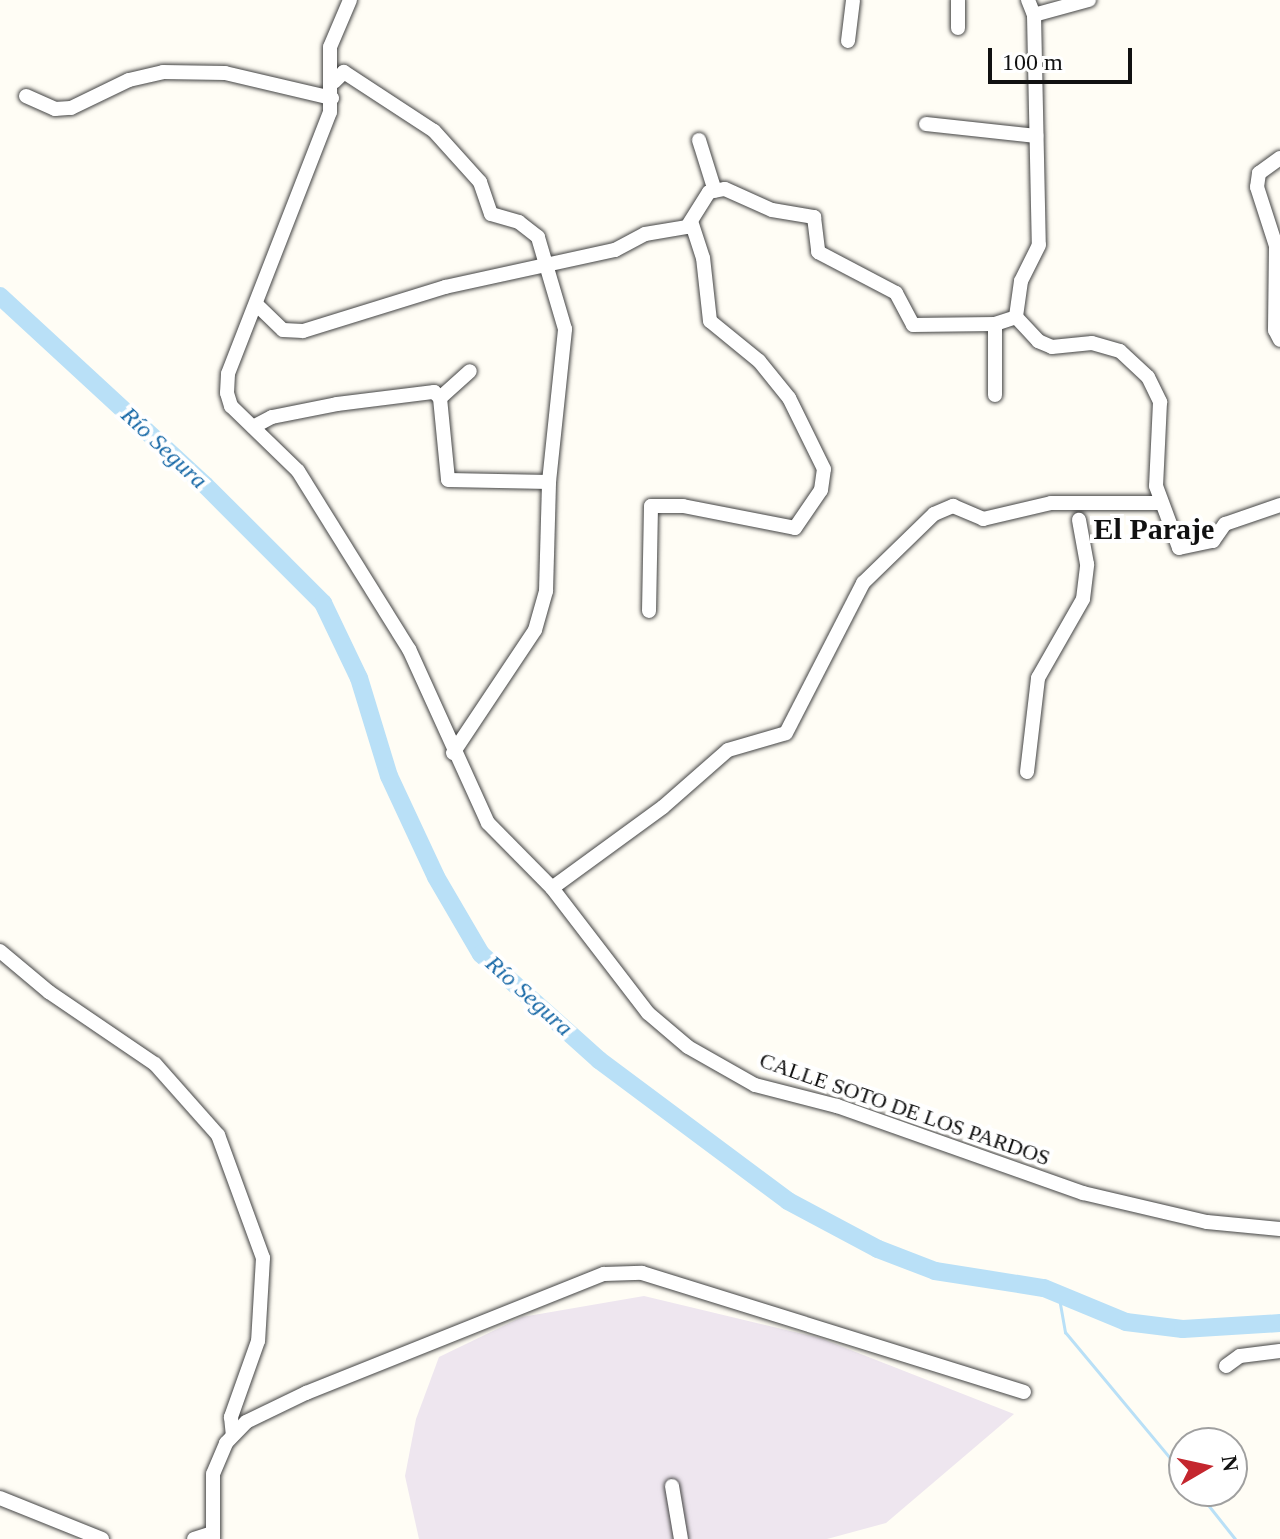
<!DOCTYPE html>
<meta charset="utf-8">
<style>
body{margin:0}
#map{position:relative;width:1280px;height:1539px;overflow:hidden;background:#fffdf5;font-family:Georgia,serif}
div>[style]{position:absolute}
.industrial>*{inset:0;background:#eee6ef}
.stream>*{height:3px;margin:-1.5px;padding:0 1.5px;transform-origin:1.5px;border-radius:1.5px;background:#b9e0f7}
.river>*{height:18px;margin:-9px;padding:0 9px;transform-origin:9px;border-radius:9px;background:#b9e0f7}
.roads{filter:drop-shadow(0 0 2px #444) drop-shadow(0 0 2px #444)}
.minor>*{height:14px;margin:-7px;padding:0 7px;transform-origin:7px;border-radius:7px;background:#fff}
span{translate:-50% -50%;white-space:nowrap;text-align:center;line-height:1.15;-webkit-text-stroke:8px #fff;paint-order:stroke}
.street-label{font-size:22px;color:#111}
.water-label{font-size:24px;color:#1768a6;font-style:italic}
.district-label{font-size:30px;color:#111;font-weight:700}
.north{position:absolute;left:1168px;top:1427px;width:80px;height:80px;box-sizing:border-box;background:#fff;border:2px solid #a0a0a0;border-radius:50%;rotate:81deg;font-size:22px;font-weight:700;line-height:32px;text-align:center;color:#111}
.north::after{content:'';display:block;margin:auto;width:28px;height:36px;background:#c4262e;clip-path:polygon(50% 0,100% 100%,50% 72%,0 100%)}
.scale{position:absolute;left:988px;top:48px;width:144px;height:36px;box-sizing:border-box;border:4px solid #111;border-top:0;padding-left:10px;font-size:24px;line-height:28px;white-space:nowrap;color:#111;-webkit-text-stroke:6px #fff;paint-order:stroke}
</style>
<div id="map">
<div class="industrial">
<div style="clip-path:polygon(644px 1296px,820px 1338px,1014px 1414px,886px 1523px,827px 1539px,419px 1539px,405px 1476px,416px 1419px,439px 1357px,522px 1317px)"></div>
</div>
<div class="stream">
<div style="left:1059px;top:1298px;width:35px;rotate:80deg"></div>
<div style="left:1065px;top:1332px;width:186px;rotate:50.2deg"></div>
<div style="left:1197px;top:1491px;width:61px;rotate:51.6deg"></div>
</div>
<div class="river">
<div style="left:0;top:296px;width:279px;rotate:42.7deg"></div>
<div style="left:205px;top:485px;width:167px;rotate:45deg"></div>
<div style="left:323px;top:603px;width:83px;rotate:64.4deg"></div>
<div style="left:359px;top:678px;width:102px;rotate:73deg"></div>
<div style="left:389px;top:776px;width:111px;rotate:65deg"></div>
<div style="left:436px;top:877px;width:89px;rotate:59.7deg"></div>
<div style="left:481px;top:954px;width:159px;rotate:41.9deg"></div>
<div style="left:599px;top:1060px;width:236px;rotate:36.7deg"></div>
<div style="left:788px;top:1201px;width:102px;rotate:28.1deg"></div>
<div style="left:878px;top:1249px;width:61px;rotate:21.1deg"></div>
<div style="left:935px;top:1271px;width:110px;rotate:8.9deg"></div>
<div style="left:1044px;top:1288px;width:89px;rotate:22.5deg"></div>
<div style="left:1126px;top:1322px;width:57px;rotate:7deg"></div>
<div style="left:1183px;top:1329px;width:97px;rotate:-3.5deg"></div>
</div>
<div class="roads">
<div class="minor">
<div style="left:350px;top:0;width:51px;rotate:113.1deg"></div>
<div style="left:330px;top:47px;width:65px;rotate:90deg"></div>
<div style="left:330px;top:112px;width:281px;rotate:111.3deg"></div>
<div style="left:228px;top:374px;width:19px;rotate:93deg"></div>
<div style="left:227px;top:393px;width:14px;rotate:73deg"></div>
<div style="left:231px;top:406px;width:93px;rotate:44.1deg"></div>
<div style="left:298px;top:471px;width:210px;rotate:58.1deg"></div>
<div style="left:409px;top:649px;width:191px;rotate:65.6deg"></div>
<div style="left:488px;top:823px;width:91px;rotate:45.4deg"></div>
<div style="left:552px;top:888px;width:158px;rotate:52.5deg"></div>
<div style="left:648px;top:1013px;width:52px;rotate:40.4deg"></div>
<div style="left:688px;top:1047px;width:77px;rotate:29.6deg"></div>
<div style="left:755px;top:1085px;width:85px;rotate:14.4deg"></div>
<div style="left:837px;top:1106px;width:261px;rotate:19.5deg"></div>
<div style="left:1083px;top:1193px;width:127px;rotate:13.2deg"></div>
<div style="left:1207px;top:1222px;width:73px;rotate:5.5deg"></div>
<div style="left:958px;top:0;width:28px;rotate:90deg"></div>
<div style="left:1028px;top:0;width:16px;rotate:68deg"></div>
<div style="left:1034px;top:15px;width:230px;rotate:88.8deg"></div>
<div style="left:1039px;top:245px;width:40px;rotate:116.6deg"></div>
<div style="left:1021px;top:281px;width:36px;rotate:98deg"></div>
<div style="left:1016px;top:317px;width:33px;rotate:47deg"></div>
<div style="left:1038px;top:341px;width:15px;rotate:23deg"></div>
<div style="left:1052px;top:347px;width:40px;rotate:-5.7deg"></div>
<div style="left:1092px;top:343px;width:29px;rotate:16deg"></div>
<div style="left:1120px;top:351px;width:38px;rotate:43deg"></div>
<div style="left:1148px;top:377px;width:28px;rotate:64deg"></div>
<div style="left:1160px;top:402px;width:84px;rotate:92.7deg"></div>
<div style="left:1156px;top:486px;width:66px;rotate:69.6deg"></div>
<div style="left:1179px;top:548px;width:35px;rotate:-12deg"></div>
<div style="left:1213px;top:541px;width:21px;rotate:-55deg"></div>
<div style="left:1225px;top:524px;width:58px;rotate:-19.1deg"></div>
<div style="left:1034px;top:15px;width:57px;rotate:-15.3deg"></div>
<div style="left:848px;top:41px;width:41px;rotate:-83deg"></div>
<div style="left:26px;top:96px;width:32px;rotate:24deg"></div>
<div style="left:55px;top:109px;width:16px;rotate:-4deg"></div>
<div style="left:71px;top:108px;width:64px;rotate:-25.8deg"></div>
<div style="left:129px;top:80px;width:35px;rotate:-13deg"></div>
<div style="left:163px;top:72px;width:62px;rotate:0.9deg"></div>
<div style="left:225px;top:73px;width:110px;rotate:13.2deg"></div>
<div style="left:926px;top:124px;width:111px;rotate:6.2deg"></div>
<div style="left:699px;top:140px;width:53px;rotate:72.6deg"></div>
<div style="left:1280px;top:158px;width:26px;rotate:144deg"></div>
<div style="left:1259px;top:173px;width:14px;rotate:98deg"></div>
<div style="left:1257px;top:187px;width:62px;rotate:72.1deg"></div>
<div style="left:1276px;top:246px;width:84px;rotate:90.7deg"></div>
<div style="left:1275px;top:330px;width:11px;rotate:63deg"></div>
<div style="left:256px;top:304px;width:37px;rotate:44deg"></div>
<div style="left:283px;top:330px;width:20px;rotate:3deg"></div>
<div style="left:303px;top:331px;width:149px;rotate:-17.2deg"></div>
<div style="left:445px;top:287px;width:174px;rotate:-12.3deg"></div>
<div style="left:615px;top:250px;width:34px;rotate:-28deg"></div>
<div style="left:645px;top:234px;width:43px;rotate:-9.5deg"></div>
<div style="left:687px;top:227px;width:41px;rotate:-57.8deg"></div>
<div style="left:709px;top:192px;width:16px;rotate:-11deg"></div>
<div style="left:725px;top:189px;width:51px;rotate:24.1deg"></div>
<div style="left:772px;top:210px;width:43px;rotate:9.5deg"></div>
<div style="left:814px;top:217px;width:35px;rotate:83deg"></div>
<div style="left:818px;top:252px;width:88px;rotate:27.7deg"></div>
<div style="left:896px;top:293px;width:36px;rotate:62deg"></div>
<div style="left:913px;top:325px;width:82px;rotate:-0.7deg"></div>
<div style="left:995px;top:324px;width:22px;rotate:-18deg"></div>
<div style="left:995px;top:395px;width:71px;rotate:-90deg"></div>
<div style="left:440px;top:398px;width:40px;rotate:-42deg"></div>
<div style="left:253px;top:427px;width:21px;rotate:-28deg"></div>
<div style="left:272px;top:417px;width:66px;rotate:-11.3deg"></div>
<div style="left:337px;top:404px;width:98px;rotate:-7.1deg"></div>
<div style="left:434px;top:392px;width:8px;rotate:45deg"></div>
<div style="left:440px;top:398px;width:82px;rotate:84.4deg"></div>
<div style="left:448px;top:480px;width:101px;rotate:1.1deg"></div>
<div style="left:549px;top:482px;width:154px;rotate:-84deg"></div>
<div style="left:565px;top:329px;width:96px;rotate:-106.4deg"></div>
<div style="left:538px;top:237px;width:24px;rotate:-142deg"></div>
<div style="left:519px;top:222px;width:29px;rotate:-164deg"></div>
<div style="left:491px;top:214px;width:34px;rotate:-109deg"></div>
<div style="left:480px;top:182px;width:69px;rotate:-132deg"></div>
<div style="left:434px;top:131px;width:108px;rotate:-146.8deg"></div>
<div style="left:344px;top:72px;width:14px;rotate:135deg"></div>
<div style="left:649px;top:611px;width:105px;rotate:-88.9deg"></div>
<div style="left:651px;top:506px;width:32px"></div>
<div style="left:683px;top:506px;width:114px;rotate:11.1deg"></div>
<div style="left:795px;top:528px;width:46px;rotate:-55.6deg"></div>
<div style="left:821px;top:490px;width:21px;rotate:-82deg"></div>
<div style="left:824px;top:469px;width:79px;rotate:-116.2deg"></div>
<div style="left:789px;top:398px;width:48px;rotate:-129deg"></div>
<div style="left:759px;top:361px;width:63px;rotate:-140.8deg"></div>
<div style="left:710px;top:321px;width:63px;rotate:-96.3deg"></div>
<div style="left:703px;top:258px;width:38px;rotate:-108deg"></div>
<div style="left:453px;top:753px;width:148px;rotate:-56.3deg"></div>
<div style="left:535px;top:630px;width:41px;rotate:-74.2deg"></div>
<div style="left:546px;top:591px;width:109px;rotate:-88.4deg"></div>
<div style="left:1027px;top:772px;width:95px;rotate:-83.3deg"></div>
<div style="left:1038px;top:678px;width:91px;rotate:-60.3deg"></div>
<div style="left:1083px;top:599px;width:35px;rotate:-83deg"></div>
<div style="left:1087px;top:564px;width:45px;rotate:-100.3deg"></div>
<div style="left:552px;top:888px;width:137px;rotate:-36.1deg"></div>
<div style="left:663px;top:807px;width:86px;rotate:-41.2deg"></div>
<div style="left:728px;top:750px;width:60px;rotate:-16.3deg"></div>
<div style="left:786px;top:733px;width:169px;rotate:-62.8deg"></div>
<div style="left:863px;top:583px;width:99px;rotate:-44.2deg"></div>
<div style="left:934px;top:514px;width:21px;rotate:-23deg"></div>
<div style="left:953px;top:506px;width:33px;rotate:23deg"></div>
<div style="left:983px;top:519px;width:70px;rotate:-13.2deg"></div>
<div style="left:1051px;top:503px;width:110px"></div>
<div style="left:0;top:951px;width:64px;rotate:39.9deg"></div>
<div style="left:49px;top:992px;width:128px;rotate:34.2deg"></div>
<div style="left:155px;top:1064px;width:95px;rotate:48.4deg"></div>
<div style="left:218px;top:1135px;width:131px;rotate:69.9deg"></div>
<div style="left:263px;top:1258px;width:83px;rotate:93.4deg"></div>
<div style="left:258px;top:1341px;width:81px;rotate:109.6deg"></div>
<div style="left:231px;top:1417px;width:18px;rotate:84deg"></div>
<div style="left:1226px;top:1366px;width:17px;rotate:-36deg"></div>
<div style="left:1240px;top:1356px;width:40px;rotate:-7.1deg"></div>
<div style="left:672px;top:1486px;width:54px;rotate:80.4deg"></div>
<div style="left:0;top:1498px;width:110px;rotate:21.9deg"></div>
<div style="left:194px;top:1539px;width:19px;rotate:-18deg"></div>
<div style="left:213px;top:1539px;width:65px;rotate:-90deg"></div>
<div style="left:213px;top:1474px;width:34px;rotate:-67deg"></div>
<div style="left:226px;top:1443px;width:29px;rotate:-46deg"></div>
<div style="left:246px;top:1422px;width:67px;rotate:-25.8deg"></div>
<div style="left:306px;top:1393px;width:321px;rotate:-21.8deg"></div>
<div style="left:604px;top:1274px;width:38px;rotate:-2deg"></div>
<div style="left:642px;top:1273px;width:400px;rotate:17.3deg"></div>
</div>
</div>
<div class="street-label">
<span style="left:905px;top:1109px;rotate:19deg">CALLE SOTO DE LOS PARDOS</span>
</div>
<div class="water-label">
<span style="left:164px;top:448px;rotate:43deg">Río Segura</span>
<span style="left:529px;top:996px;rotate:42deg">Río Segura</span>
</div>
<div class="district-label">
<span style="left:1154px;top:529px">El Paraje</span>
</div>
<div class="north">N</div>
<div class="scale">100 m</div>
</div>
